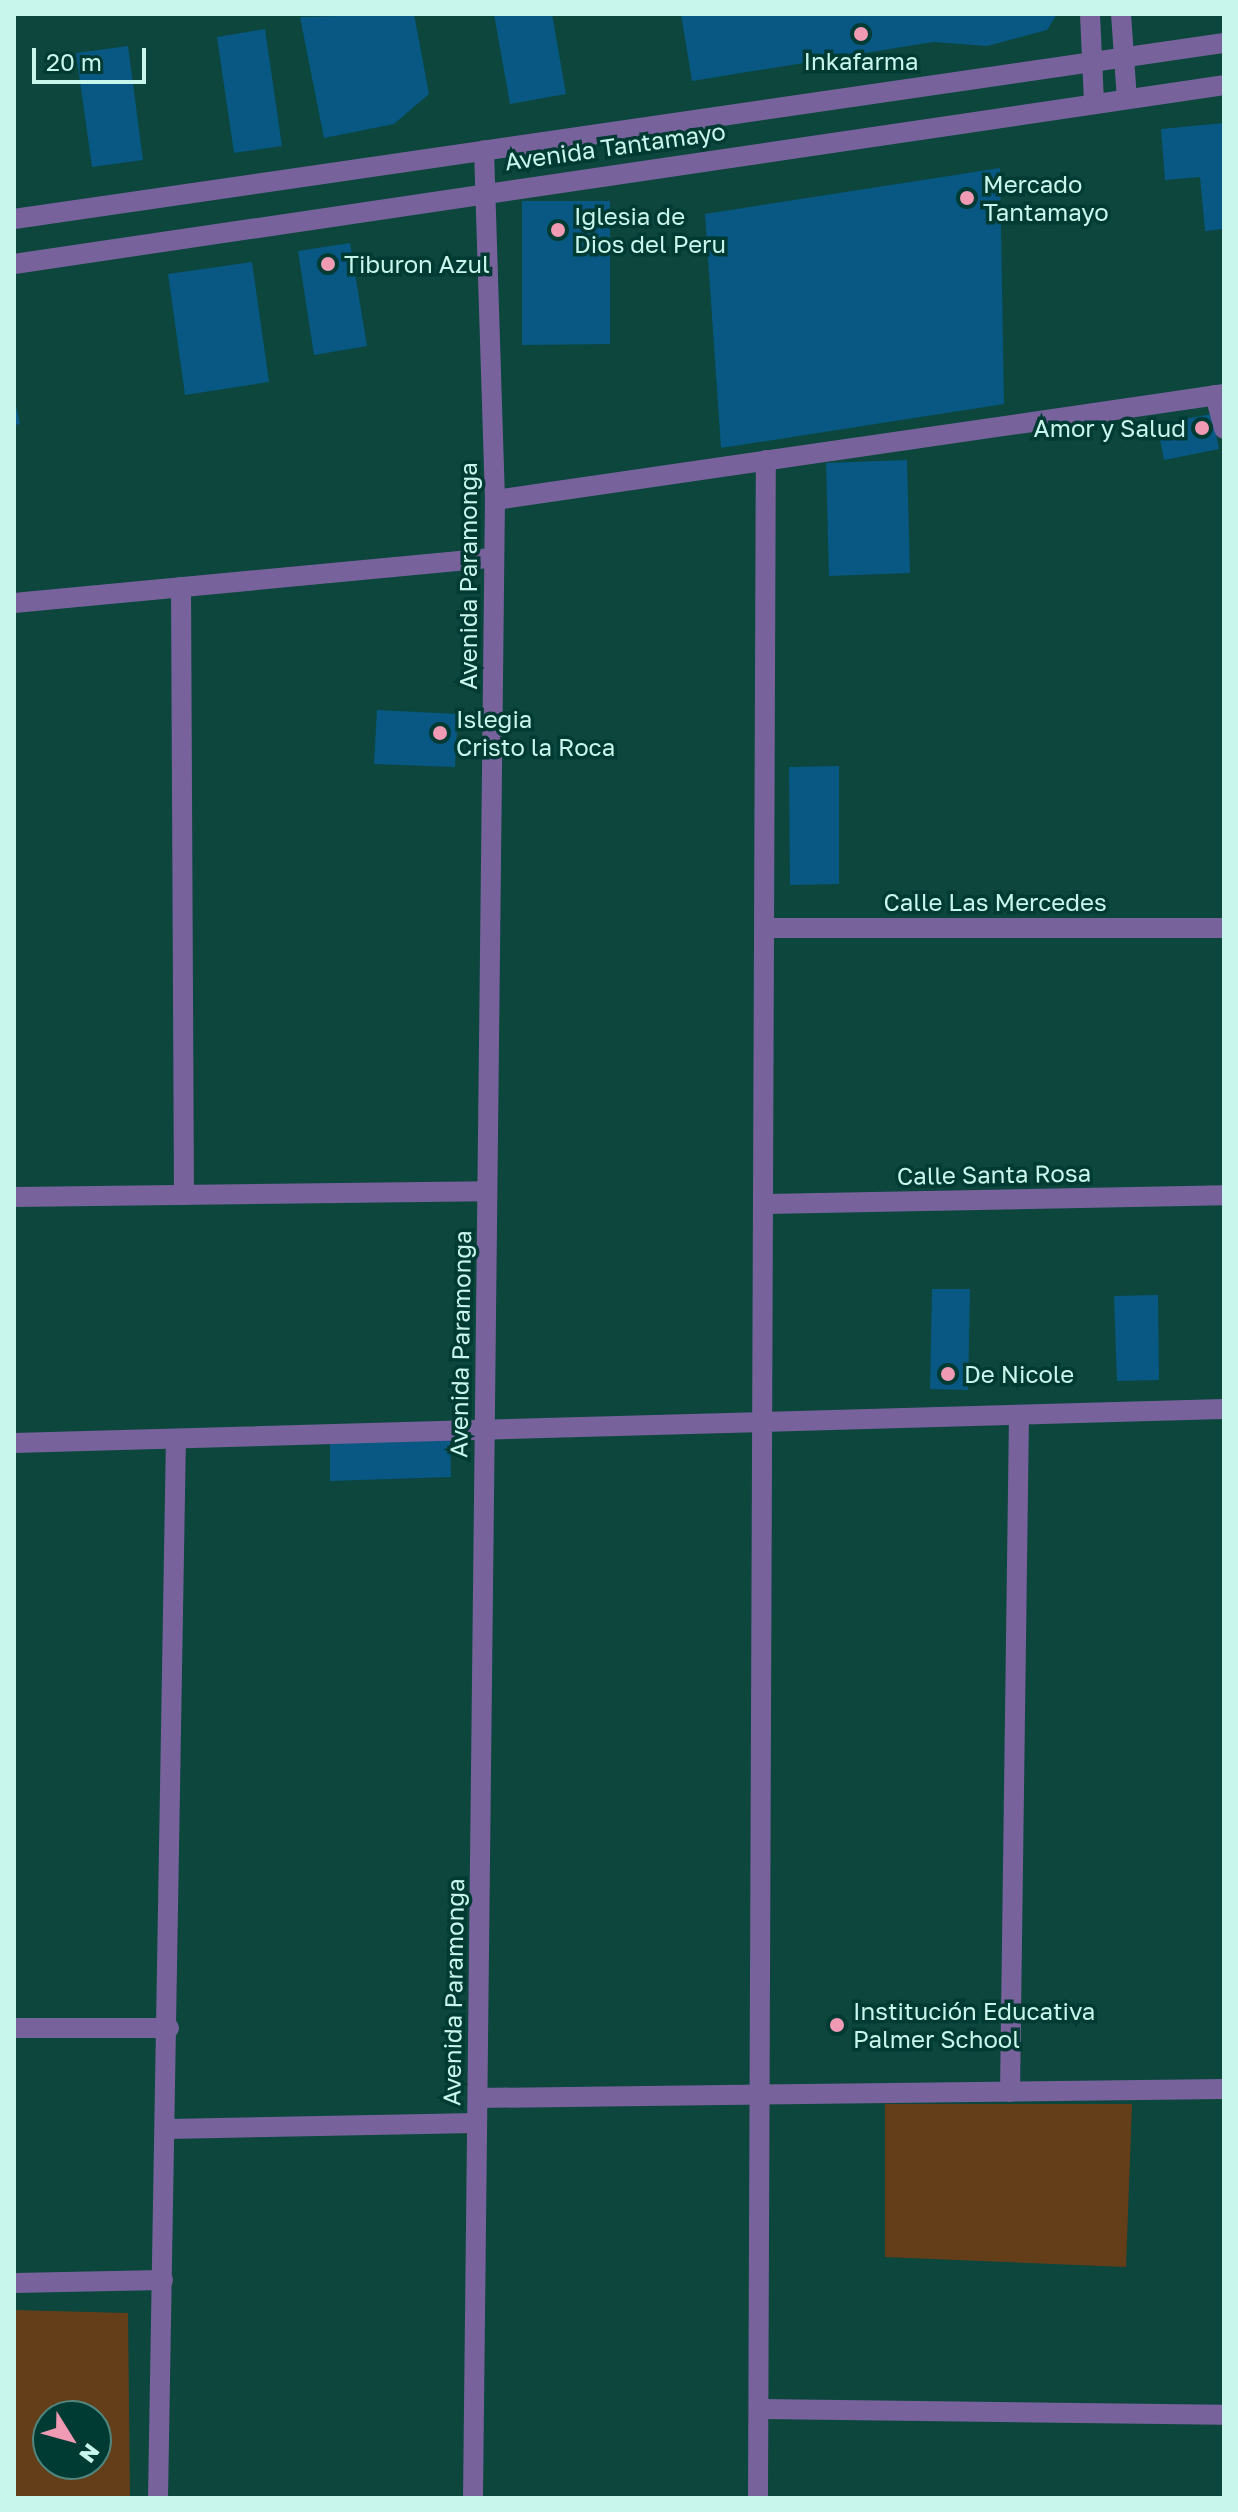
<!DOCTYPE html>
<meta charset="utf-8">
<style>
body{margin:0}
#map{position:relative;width:1238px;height:2512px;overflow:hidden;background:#0c463d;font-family:"Golos Text",sans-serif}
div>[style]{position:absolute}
.green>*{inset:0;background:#643d19}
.building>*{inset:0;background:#085883}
.minor>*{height:20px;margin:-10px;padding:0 10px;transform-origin:10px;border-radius:10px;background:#77629c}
.dots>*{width:22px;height:22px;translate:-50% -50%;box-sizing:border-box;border:4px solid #003b33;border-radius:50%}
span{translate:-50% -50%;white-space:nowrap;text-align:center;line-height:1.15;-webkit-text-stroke:7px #003b33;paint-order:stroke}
.poi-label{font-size:24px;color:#c8f6ec}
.left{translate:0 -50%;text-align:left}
.right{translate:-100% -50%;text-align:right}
.street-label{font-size:24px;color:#c8f6ec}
.frame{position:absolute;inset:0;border:16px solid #c8f6ec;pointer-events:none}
.north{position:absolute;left:32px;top:2400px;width:80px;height:80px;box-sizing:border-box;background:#003b33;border:2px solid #50867d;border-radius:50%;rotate:127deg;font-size:22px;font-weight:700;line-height:32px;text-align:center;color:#c8f6ec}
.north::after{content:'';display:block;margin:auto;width:28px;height:36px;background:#f19ab4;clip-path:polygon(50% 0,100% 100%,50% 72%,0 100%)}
.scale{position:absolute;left:32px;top:48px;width:114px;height:36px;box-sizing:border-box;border:4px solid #c8f6ec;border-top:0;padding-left:10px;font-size:24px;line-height:28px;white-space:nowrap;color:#c8f6ec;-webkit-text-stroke:6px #003b33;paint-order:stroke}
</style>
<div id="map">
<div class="green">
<div style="clip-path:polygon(885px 2104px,1132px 2104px,1126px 2267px,885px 2257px)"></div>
<div style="clip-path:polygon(evenodd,14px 2310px,128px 2313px,130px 2498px,14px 2498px,14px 2310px,48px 2416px,96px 2416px,96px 2464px,48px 2464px,48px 2416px)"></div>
</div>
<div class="building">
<div style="clip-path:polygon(414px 14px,429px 94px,394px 124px,324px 138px,300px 17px)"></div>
<div style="clip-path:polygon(494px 14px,552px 14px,566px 94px,510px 104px)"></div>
<div style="clip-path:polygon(681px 14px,1057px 14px,1047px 30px,987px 46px,933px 42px,692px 81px)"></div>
<div style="clip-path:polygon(265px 29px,282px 146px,234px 153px,217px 37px)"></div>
<div style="clip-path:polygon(128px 46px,143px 160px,92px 167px,76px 53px)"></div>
<div style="clip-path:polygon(1224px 123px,1224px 229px,1205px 231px,1200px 177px,1165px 180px,1161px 129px)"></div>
<div style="clip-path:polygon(1000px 168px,1004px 404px,721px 448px,705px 214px)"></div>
<div style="clip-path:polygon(522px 201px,610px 201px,610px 344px,522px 345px)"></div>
<div style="clip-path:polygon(350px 243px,367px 346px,314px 355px,298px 251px)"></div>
<div style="clip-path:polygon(252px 262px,269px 382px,185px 395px,168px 274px)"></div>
<div style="clip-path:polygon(14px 396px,20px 424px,14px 425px)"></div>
<div style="clip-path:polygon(1212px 414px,1219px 449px,1164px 460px,1157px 424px)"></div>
<div style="clip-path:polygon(907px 460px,910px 573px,829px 576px,826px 463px)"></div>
<div style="clip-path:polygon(377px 710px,458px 714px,455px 767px,374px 764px)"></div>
<div style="clip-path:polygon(839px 766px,839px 884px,790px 885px,789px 767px)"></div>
<div style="clip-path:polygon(932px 1289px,970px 1289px,968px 1390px,930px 1389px)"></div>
<div style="clip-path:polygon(1158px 1295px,1159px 1380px,1117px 1381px,1114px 1296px)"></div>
<div style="clip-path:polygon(450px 1437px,451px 1477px,330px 1481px,330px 1442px)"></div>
</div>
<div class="minor">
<div style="left:1090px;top:14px;width:89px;rotate:87.4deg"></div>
<div style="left:1121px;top:14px;width:85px;rotate:86deg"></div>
<div style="left:14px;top:219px;width:1223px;rotate:-8.28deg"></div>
<div style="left:14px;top:264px;width:1223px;rotate:-8.41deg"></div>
<div style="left:1215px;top:395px;width:35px;rotate:75deg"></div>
<div style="left:495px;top:500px;width:737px;rotate:-8.27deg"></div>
<div style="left:181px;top:587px;width:608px;rotate:89.72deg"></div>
<div style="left:14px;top:603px;width:482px;rotate:-5.4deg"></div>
<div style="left:766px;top:928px;width:458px"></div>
<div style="left:14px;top:1197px;width:473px;rotate:-0.7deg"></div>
<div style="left:766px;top:1204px;width:458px;rotate:-1.1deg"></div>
<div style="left:14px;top:1443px;width:1210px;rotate:-1.61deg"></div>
<div style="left:14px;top:2028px;width:155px"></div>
<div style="left:1010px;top:2092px;width:677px;rotate:-89.24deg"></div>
<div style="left:478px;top:2098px;width:746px;rotate:-0.69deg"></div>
<div style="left:167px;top:2129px;width:310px;rotate:-1.1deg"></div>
<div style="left:14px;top:2283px;width:149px;rotate:-1.2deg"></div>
<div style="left:760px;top:2409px;width:464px;rotate:0.7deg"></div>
<div style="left:158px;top:2498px;width:1059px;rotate:-89.03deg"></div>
<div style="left:473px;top:2498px;width:1998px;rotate:-89.37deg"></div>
<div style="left:495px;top:500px;width:350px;rotate:-91.8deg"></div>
<div style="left:758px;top:2498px;width:2038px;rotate:-89.78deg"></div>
</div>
<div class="dots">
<div style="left:861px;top:34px;background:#f19ab4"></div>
<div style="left:967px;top:198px;background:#f19ab4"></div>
<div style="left:558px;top:230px;background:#f19ab4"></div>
<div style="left:328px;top:264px;background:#f19ab4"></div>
<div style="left:1202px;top:428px;background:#f19ab4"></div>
<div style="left:440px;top:733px;background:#f19ab4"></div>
<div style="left:948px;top:1374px;background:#f19ab4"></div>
<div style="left:837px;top:2025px;background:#f19ab4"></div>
</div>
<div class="poi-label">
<span style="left:861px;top:61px">Inkafarma</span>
<span class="left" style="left:983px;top:198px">Mercado<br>Tantamayo</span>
<span class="left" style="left:574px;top:230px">Iglesia de<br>Dios del Peru</span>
<span class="left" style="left:344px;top:264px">Tiburon Azul</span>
<span class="right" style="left:1186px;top:428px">Amor y Salud</span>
<span class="left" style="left:456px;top:733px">Islegia<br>Cristo la Roca</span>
<span class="left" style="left:964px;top:1374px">De Nicole</span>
<span class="left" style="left:853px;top:2025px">Institución Educativa<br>Palmer School</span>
</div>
<div class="street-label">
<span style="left:615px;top:146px;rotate:-8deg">Avenida Tantamayo</span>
<span style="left:468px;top:576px;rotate:-90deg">Avenida Paramonga</span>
<span style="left:995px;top:902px">Calle Las Mercedes</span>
<span style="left:994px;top:1174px;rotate:-1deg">Calle Santa Rosa</span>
<span style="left:460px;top:1344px;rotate:-89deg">Avenida Paramonga</span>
<span style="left:453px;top:1992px;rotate:-89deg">Avenida Paramonga</span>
</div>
<div class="frame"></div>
<div class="north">N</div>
<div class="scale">20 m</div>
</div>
